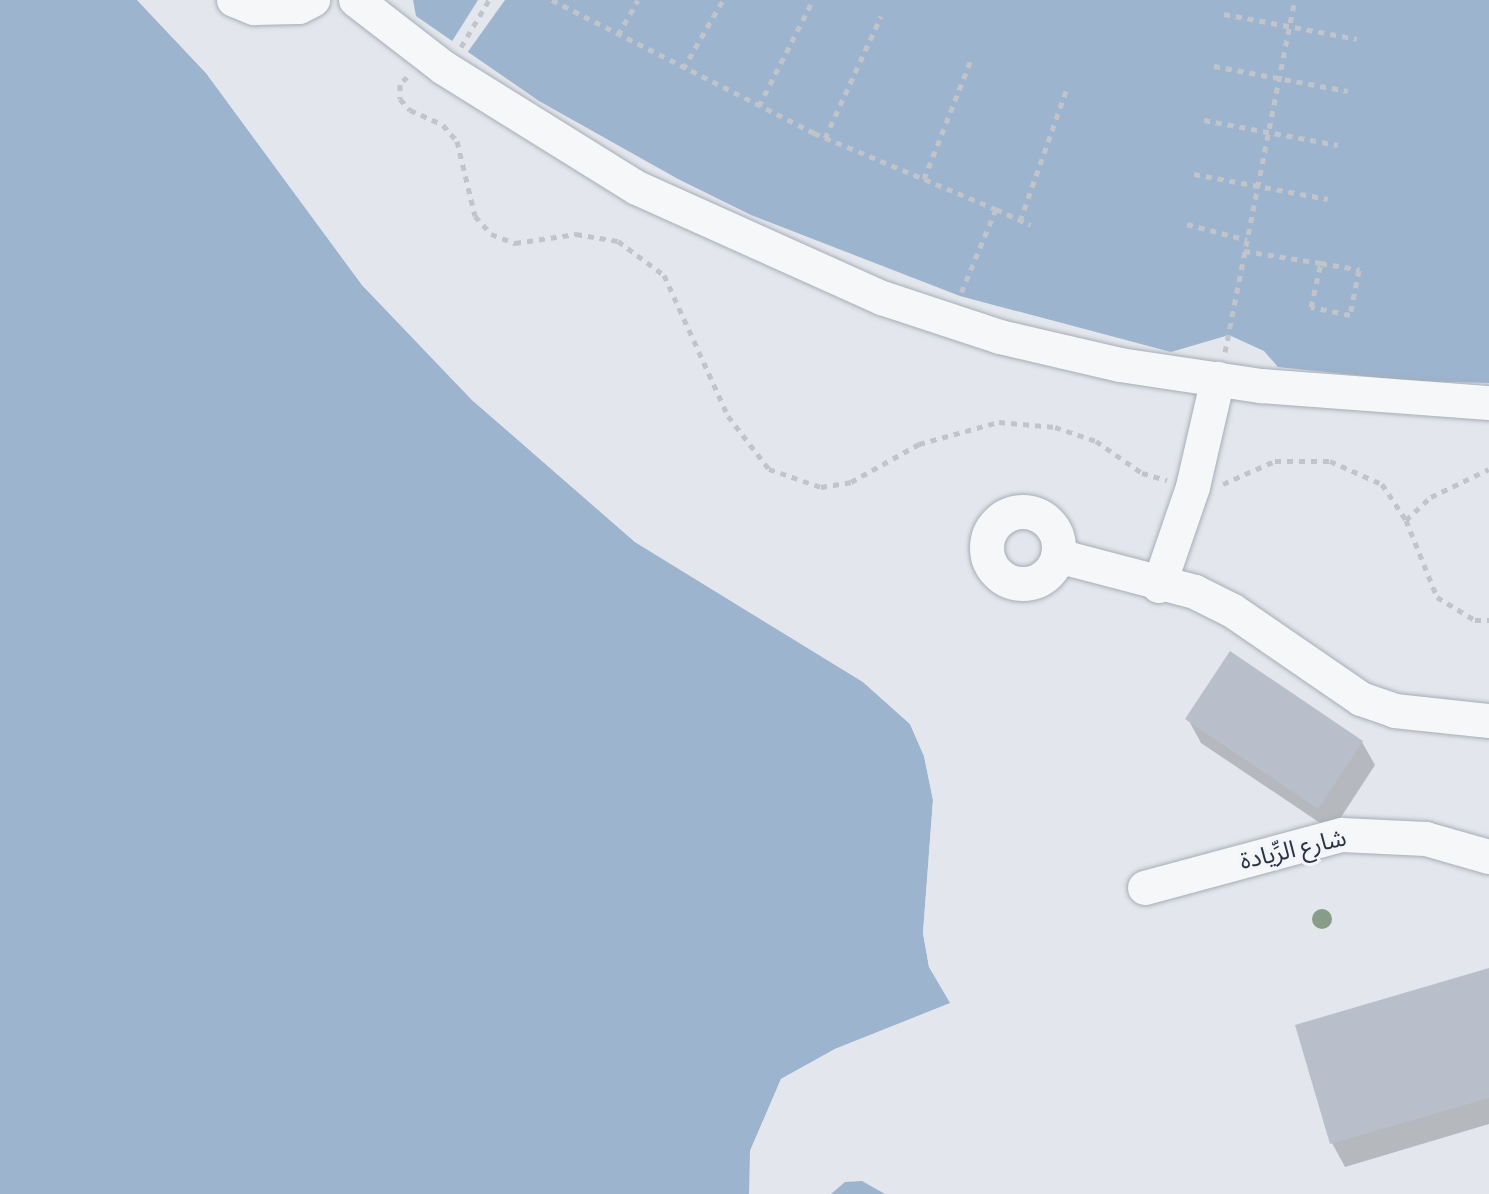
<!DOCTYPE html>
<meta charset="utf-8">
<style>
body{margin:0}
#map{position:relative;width:1489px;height:1194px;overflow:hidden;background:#e3e6ec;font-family:Cabin,"Noto Sans Arabic",sans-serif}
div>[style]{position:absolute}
.water>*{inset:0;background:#9cb4ce}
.pier>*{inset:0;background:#e3e6ec}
.shadow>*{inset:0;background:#0003}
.building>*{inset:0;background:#b9bfca}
.path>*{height:5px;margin-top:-2.5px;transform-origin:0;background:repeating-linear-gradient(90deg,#c1c4ca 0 6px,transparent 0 12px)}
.roads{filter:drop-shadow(0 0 2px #a7adb7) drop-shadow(0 0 2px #a7adb7)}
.minor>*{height:34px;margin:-17px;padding:0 17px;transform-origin:17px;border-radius:17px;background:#f6f7f9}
.minor>.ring{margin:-17px;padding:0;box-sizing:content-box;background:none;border:34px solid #f6f7f9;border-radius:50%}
.trees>*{width:20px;height:20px;margin:-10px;border-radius:50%;background:#889d87}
span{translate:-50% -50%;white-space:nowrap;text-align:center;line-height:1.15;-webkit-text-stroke:6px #f3f5f9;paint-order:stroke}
.street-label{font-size:24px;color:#293345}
</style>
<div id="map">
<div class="water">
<div style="clip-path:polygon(0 0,137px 0,206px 73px,362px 285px,472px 400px,635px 542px,863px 682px,910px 724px,924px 756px,933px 800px,923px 933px,929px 967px,951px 1003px,835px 1049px,781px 1079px,750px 1151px,749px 1194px,0 1194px)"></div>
<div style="clip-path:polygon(413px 0,1489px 0,1489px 383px,1411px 381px,1278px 367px,1264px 351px,1229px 335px,1171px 352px,960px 296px,751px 215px,678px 179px,539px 101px,416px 16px)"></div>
<div style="clip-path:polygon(862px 1181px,885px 1194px,831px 1194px,845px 1182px)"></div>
</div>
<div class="pier">
<div style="clip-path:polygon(137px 0,210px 71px,365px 283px,475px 397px,637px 539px,865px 678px,913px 722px,928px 755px,937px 799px,927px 933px,932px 966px,954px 1004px,913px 1026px,836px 1053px,785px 1082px,754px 1151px,753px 1194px,750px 1151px,781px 1079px,835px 1049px,950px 1003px,929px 967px,923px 933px,933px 800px,924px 756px,910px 724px,863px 682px,635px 542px,472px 400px,362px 285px,206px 73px)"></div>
<div style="clip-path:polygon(478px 0,505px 0,467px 53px,451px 43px)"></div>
</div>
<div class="shadow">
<div style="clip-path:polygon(1188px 719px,1362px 742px,1375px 765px,1332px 831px,1201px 743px)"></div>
<div style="clip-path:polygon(1489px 970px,1489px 1124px,1345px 1167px,1332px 1143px,1298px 1026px)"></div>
</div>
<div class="building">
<div style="clip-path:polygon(1230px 651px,1363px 741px,1318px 809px,1185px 719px)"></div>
<div style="clip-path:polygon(1489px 968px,1489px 1098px,1330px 1144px,1295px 1025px)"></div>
</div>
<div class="path">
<div style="left:552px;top:0;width:294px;rotate:26.9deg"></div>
<div style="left:814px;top:133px;width:197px;rotate:22.7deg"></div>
<div style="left:996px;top:209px;width:91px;rotate:112.6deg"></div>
<div style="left:1224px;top:14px;width:135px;rotate:10.6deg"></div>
<div style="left:618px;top:35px;width:40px;rotate:-60.3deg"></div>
<div style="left:461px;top:47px;width:55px;rotate:-59.2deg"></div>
<div style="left:1214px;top:66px;width:136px;rotate:10.6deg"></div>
<div style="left:683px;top:69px;width:80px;rotate:-59.9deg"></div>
<div style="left:407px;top:77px;width:10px;rotate:135deg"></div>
<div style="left:400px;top:84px;width:15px;rotate:90deg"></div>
<div style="left:400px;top:99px;width:15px;rotate:48deg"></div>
<div style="left:410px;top:110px;width:36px;rotate:24deg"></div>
<div style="left:443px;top:125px;width:21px;rotate:49deg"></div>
<div style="left:457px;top:141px;width:77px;rotate:76.5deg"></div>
<div style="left:475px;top:216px;width:24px;rotate:48deg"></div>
<div style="left:491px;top:234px;width:26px;rotate:21deg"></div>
<div style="left:515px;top:243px;width:62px;rotate:-8.4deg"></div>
<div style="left:576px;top:234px;width:43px;rotate:9.5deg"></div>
<div style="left:618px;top:241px;width:57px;rotate:36.5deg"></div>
<div style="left:664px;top:275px;width:155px;rotate:65.6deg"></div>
<div style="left:728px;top:416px;width:67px;rotate:52.3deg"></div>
<div style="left:769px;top:469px;width:55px;rotate:19.1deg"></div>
<div style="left:821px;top:487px;width:30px;rotate:-9deg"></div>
<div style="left:851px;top:482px;width:78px;rotate:-29.2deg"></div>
<div style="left:919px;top:444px;width:83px;rotate:-15.4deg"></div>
<div style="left:999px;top:422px;width:56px;rotate:5.1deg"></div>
<div style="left:1055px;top:427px;width:43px;rotate:18.9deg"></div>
<div style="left:1096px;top:441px;width:56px;rotate:34.8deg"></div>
<div style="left:1142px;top:473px;width:26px;rotate:16deg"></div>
<div style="left:759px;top:106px;width:119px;rotate:-63deg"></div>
<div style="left:1204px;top:120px;width:136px;rotate:10.6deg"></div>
<div style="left:825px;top:138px;width:134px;rotate:-65.3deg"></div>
<div style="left:1194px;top:174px;width:136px;rotate:10.6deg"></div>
<div style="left:924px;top:179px;width:131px;rotate:-68.5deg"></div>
<div style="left:996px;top:209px;width:38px;rotate:25deg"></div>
<div style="left:1020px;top:221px;width:138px;rotate:-70.5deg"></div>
<div style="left:1187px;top:224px;width:62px;rotate:14.9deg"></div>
<div style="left:1244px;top:251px;width:78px;rotate:8.9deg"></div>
<div style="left:1321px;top:263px;width:39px;rotate:10deg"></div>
<div style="left:1359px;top:270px;width:46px;rotate:101.3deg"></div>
<div style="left:1350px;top:315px;width:40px;rotate:-168deg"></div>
<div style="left:1311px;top:307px;width:45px;rotate:-77.2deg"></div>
<div style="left:1225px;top:352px;width:359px;rotate:-78.8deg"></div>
<div style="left:1223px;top:484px;width:57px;rotate:-23.9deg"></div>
<div style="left:1275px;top:461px;width:55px"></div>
<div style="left:1330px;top:461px;width:57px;rotate:23.9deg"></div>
<div style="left:1382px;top:484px;width:43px;rotate:56.3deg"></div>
<div style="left:1406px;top:520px;width:83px;rotate:68.1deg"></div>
<div style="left:1437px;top:597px;width:44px;rotate:31.2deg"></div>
<div style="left:1475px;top:620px;width:14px"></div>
<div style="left:1406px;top:520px;width:34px;rotate:-43deg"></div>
<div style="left:1431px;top:497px;width:64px;rotate:-25.8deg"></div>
</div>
<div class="roads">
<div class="minor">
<div style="left:234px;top:0;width:22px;rotate:22deg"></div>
<div style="left:254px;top:8px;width:45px;rotate:-1.3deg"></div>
<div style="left:299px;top:7px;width:16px;rotate:-27deg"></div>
<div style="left:356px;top:0;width:111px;rotate:37.7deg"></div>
<div style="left:444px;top:68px;width:227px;rotate:31.9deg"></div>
<div style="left:637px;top:188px;width:269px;rotate:24.2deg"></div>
<div style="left:882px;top:298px;width:124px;rotate:18.3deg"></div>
<div style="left:1000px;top:337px;width:123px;rotate:13.1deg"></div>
<div style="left:1120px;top:365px;width:143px;rotate:8.5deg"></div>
<div style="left:1261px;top:386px;width:229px;rotate:4.3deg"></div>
<div class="ring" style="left:987px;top:512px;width:38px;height:38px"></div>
<div style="left:1058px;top:556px;width:142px;rotate:14.7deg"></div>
<div style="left:1195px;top:592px;width:42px;rotate:26.6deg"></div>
<div style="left:1233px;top:611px;width:155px;rotate:34.5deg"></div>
<div style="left:1361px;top:699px;width:36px;rotate:19deg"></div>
<div style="left:1395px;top:711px;width:95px;rotate:6.1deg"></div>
<div style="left:1159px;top:586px;width:105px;rotate:-71deg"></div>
<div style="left:1193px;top:487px;width:111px;rotate:-77deg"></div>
<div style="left:1145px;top:888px;width:204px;rotate:-15.1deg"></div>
<div style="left:1342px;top:835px;width:84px;rotate:2.7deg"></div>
<div style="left:1426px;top:839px;width:66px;rotate:15.9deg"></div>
</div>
</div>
<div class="trees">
<div style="left:1322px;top:919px"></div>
</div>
<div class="street-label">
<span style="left:1293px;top:849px;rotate:-13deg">شارع الرِّيادة</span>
</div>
</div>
